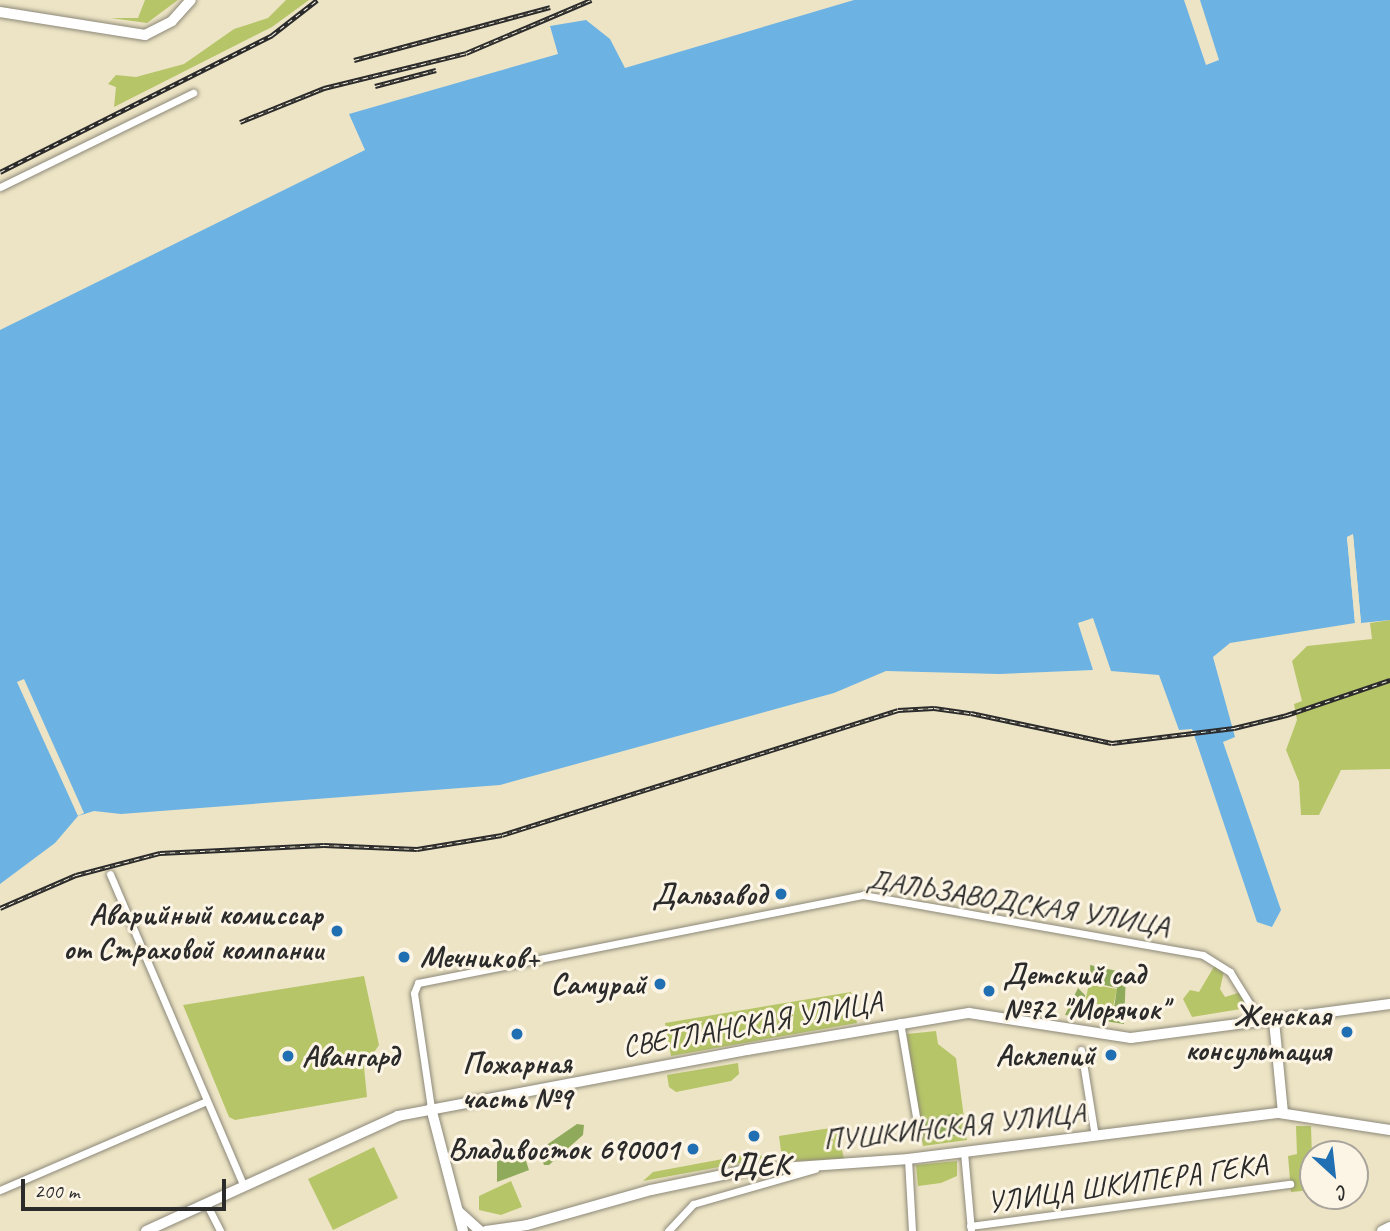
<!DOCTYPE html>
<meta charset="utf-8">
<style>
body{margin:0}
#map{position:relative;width:1390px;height:1231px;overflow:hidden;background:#ede4c5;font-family:Caveat,sans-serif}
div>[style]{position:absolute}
.green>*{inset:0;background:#b6c568}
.forest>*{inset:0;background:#90aa5c}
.water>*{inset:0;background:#6cb2e3}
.pier>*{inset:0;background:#ede4c5}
.roads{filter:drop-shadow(0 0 2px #8c8878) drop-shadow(0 0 2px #8c8878)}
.street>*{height:7px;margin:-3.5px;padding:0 3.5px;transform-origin:3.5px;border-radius:3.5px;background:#fff}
.secondary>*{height:10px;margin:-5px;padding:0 5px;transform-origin:5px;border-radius:5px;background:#fff}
.primary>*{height:10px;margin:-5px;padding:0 5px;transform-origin:5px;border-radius:5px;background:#fff}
.rail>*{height:4.5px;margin-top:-2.25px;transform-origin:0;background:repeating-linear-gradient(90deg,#fcf5e5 0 5px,#2b2b2b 0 10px);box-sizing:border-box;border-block:2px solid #2b2b2b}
.dots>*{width:19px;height:19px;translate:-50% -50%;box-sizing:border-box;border:4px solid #fcf5e5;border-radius:50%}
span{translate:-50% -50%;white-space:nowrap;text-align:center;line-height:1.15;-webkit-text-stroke:6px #fcf5e5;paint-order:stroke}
.poi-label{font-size:30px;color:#2b2b2b;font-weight:700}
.right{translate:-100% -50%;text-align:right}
.left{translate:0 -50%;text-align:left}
.street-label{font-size:30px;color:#2b2b2b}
.north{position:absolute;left:1299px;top:1140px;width:70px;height:70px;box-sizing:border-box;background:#fcf5e5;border:2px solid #a8a49b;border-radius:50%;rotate:153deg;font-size:19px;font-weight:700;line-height:28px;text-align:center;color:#2b2b2b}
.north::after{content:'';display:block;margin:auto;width:24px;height:32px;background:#1f6fb2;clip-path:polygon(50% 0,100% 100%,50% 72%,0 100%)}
.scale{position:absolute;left:21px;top:1179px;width:205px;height:32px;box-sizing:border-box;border:4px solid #2b2b2b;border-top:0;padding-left:9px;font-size:21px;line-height:24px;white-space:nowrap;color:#2b2b2b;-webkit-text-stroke:5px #fcf5e5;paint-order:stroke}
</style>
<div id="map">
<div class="green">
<div style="clip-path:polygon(145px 0,178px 0,147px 23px,111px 18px,138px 18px)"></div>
<div style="clip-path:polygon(286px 0,309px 0,272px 27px,114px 107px,116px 87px,108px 84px,116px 75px,136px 77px,184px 64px,234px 29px,268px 18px)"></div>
<div style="clip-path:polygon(1390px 620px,1390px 769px,1341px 770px,1319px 815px,1301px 815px,1299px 782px,1286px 750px,1297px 720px,1294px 704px,1302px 701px,1292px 661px,1307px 646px,1372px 639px,1370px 623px)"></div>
<div style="clip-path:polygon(1215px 965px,1224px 971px,1220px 989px,1225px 997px,1241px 992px,1247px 1008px,1192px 1017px,1183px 999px,1190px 990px,1199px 992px)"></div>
<div style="clip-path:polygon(364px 976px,379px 1045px,364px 1067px,367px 1097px,235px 1120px,229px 1117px,183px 1005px)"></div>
<div style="clip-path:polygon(1089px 984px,1117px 989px,1113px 1007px,1085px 1002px)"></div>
<div style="clip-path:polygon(851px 992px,857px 1023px,671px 1056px,665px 1023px)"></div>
<div style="clip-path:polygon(936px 1031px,938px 1044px,956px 1058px,967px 1140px,923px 1146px,907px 1034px)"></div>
<div style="clip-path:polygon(738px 1063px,739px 1074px,731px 1081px,676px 1092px,669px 1087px,667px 1075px)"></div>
<div style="clip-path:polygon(1296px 1126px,1311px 1126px,1313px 1190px,1291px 1192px,1288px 1156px,1297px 1154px)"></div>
<div style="clip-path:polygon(837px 1127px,844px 1159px,794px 1161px,781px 1151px,779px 1136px)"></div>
<div style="clip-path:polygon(374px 1147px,398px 1198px,333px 1230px,308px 1179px)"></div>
<div style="clip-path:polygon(755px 1153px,768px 1158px,643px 1181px,653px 1172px)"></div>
<div style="clip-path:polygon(957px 1161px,957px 1176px,941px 1183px,918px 1186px,916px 1165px)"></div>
<div style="clip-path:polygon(511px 1181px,522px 1207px,501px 1215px,479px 1210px,479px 1196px)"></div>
</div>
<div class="forest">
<div style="clip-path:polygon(1090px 965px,1126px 973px,1124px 1024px,1065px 1015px,1078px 988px,1085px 995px,1085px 1003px,1114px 1008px,1117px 988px,1091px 982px)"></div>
<div style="clip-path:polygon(957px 1113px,962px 1135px,927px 1140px,924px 1119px)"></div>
<div style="clip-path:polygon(577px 1124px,584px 1125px,583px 1135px,549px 1165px,544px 1165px,539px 1152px,525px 1158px,529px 1170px,497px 1182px,497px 1161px,545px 1146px)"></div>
</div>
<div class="water">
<div style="clip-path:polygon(854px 0,1390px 0,1390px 620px,1361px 623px,1353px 535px,1347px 537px,1355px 623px,1230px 643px,1213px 657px,1235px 737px,1223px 742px,1281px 910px,1272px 927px,1257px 922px,1192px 729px,1179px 730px,1159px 675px,1111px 671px,1093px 618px,1078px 623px,1093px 670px,999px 674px,886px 671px,834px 693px,500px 785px,121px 814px,94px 811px,78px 816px,55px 843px,0 884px,0 330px,365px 150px,349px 114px,558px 54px,550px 26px,586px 20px,610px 39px,625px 68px)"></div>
</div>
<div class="pier">
<div style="clip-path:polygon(1184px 0,1200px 0,1219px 60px,1206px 65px)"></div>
<div style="clip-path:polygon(1353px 534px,1361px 623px,1355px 623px,1347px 537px)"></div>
<div style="clip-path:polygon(24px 679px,84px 813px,78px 816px,17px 682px)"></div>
</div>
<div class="roads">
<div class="street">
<div style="left:0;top:187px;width:215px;rotate:-26deg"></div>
<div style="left:110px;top:874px;width:338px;rotate:66.8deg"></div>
<div style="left:900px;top:1022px;width:114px;rotate:80.4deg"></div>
<div style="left:1081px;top:1050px;width:87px;rotate:80.8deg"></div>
<div style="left:431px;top:1108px;width:116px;rotate:-98.4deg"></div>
<div style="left:414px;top:993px;width:11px;rotate:-68deg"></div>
<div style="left:418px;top:983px;width:454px;rotate:-11.2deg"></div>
<div style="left:863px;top:895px;width:345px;rotate:10deg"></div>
<div style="left:1203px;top:955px;width:32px;rotate:32deg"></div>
<div style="left:1230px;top:972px;width:59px;rotate:58.2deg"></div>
<div style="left:964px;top:1152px;width:79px;rotate:84.9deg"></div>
<div style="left:908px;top:1159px;width:72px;rotate:86.8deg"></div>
<div style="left:0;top:1190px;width:225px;rotate:-23.3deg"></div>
<div style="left:206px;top:1203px;width:31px;rotate:63deg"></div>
<div style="left:970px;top:1226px;width:323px;rotate:-7.5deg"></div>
<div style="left:668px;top:1231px;width:37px;rotate:-47deg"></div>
<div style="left:693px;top:1204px;width:127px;rotate:-16deg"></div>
</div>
<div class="secondary">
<div style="left:1274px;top:1021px;width:92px;rotate:84.4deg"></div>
<div style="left:431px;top:1108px;width:127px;rotate:75.4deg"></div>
<div style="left:459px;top:1212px;width:28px;rotate:42deg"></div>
<div style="left:486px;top:1231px;width:41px;rotate:-8.3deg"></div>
<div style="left:527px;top:1225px;width:129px;rotate:-15.8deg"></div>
<div style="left:651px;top:1190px;width:92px;rotate:-11.9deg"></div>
<div style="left:741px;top:1171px;width:167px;rotate:-4.1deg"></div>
<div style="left:908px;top:1159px;width:374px;rotate:-7.1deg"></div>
<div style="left:1279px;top:1113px;width:112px;rotate:8.7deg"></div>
<div style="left:1382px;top:1231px;width:9px;rotate:-27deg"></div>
</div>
<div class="primary">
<div style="left:0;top:12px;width:147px;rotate:9deg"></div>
<div style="left:145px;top:35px;width:30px;rotate:-27deg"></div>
<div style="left:172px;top:21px;width:28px;rotate:-48deg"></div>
<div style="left:146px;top:1231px;width:277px;rotate:-24.5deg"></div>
<div style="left:398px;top:1116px;width:355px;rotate:-10.7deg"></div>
<div style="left:747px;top:1050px;width:225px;rotate:-9.5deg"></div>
<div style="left:969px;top:1013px;width:164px;rotate:8.8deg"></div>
<div style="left:1131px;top:1038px;width:261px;rotate:-7.5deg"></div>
</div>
</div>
<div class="rail">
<div style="left:354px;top:60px;width:203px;rotate:-15.1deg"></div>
<div style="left:375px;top:86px;width:63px;rotate:-14.7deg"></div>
<div style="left:240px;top:122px;width:91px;rotate:-22deg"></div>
<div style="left:324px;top:88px;width:146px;rotate:-13.8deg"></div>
<div style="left:466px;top:53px;width:136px;rotate:-23deg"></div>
<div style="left:0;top:172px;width:305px;rotate:-26.7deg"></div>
<div style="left:272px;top:35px;width:57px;rotate:-37.9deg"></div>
<div style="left:0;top:908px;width:83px;rotate:-23.5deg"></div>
<div style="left:76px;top:875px;width:87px;rotate:-14.7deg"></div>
<div style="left:160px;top:853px;width:164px;rotate:-2.8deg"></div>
<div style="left:324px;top:845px;width:93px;rotate:2.5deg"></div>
<div style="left:417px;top:849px;width:86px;rotate:-9.4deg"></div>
<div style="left:502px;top:835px;width:415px;rotate:-17.5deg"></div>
<div style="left:898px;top:710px;width:36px;rotate:-3deg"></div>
<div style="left:934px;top:708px;width:37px;rotate:8deg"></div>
<div style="left:971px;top:713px;width:144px;rotate:12deg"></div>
<div style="left:1112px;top:743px;width:123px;rotate:-7deg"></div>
<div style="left:1234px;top:728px;width:55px;rotate:-13.8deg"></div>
<div style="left:1287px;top:715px;width:109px;rotate:-18.8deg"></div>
</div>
<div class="dots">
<div style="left:781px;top:894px;background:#1f6fb2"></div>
<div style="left:337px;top:931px;background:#1f6fb2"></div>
<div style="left:404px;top:957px;background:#1f6fb2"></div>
<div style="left:660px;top:984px;background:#1f6fb2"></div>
<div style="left:989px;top:991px;background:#1f6fb2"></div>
<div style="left:1347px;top:1032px;background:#1f6fb2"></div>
<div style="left:517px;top:1034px;background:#1f6fb2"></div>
<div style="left:1111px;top:1055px;background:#1f6fb2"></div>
<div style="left:288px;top:1056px;background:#1f6fb2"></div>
<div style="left:754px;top:1136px;background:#1f6fb2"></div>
<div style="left:693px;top:1149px;background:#1f6fb2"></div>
</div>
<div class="poi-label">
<span class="right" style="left:767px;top:894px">Дальзавод</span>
<span class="right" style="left:323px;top:931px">Аварийный комиссар<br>от Страховой компании</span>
<span class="left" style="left:420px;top:957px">Мечников+</span>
<span class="left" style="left:1003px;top:991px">Детский сад<br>№72 "Морячок"</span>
<span class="right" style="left:646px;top:984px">Самурай</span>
<span class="right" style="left:1331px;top:1032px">Женская<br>консультация</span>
<span class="right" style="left:1095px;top:1055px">Асклепий</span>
<span class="left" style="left:302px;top:1056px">Авангард</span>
<span style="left:517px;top:1080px">Пожарная<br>часть №9</span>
<span class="right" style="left:679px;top:1149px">Владивосток 690001</span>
<span style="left:754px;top:1165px">СДЕК</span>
</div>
<div class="street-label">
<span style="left:1018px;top:902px;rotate:9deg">ДАЛЬЗАВОДСКАЯ УЛИЦА</span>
<span style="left:752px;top:1024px;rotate:-10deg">СВЕТЛАНСКАЯ УЛИЦА</span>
<span style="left:954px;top:1126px;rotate:-6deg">ПУШКИНСКАЯ УЛИЦА</span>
<span style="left:1127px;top:1183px;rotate:-8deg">УЛИЦА ШКИПЕРА ГЕКА</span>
</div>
<div class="north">С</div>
<div class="scale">200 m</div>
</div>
